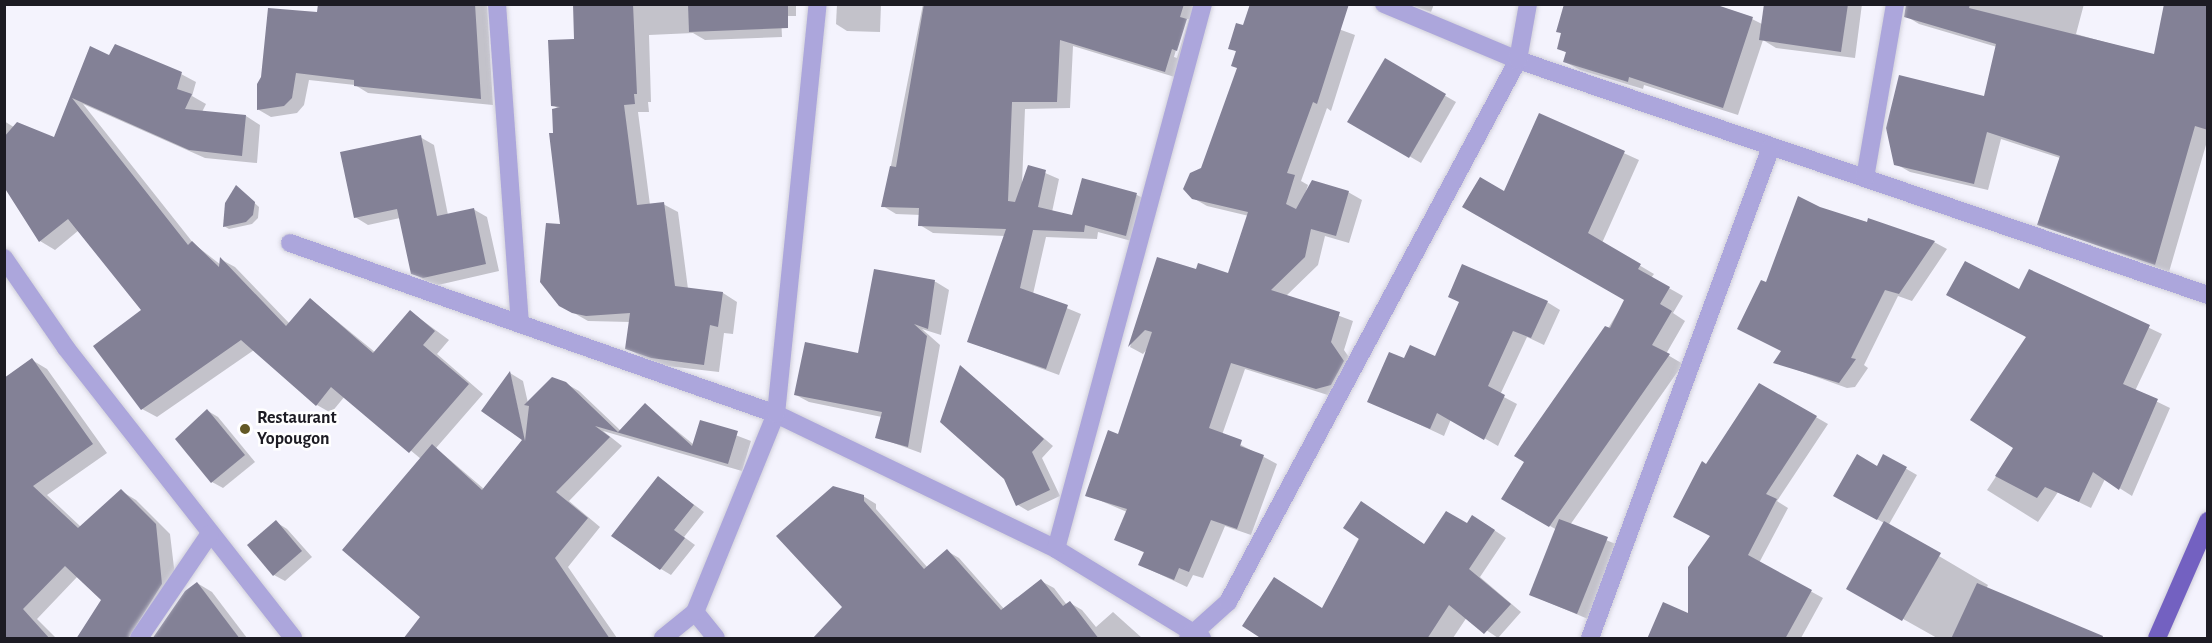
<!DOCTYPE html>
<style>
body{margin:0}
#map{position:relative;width:2212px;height:643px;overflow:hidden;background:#f4f3fd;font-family:"Alegreya Sans",sans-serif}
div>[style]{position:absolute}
.shadow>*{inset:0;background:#0003}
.building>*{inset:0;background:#838196}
.roads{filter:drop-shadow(0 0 2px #d1d0da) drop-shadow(0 0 2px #d1d0da)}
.minor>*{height:18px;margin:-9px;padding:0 9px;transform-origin:9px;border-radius:9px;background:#aca6dc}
.major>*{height:18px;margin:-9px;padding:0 9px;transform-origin:9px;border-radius:9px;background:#7361c1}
.dots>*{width:16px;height:16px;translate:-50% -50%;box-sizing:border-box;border:3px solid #fff;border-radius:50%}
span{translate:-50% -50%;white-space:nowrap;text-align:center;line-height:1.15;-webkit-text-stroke:5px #fff;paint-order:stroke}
.poi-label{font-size:18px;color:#1c1b23;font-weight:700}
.left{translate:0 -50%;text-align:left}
.frame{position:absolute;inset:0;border:6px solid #1c1b23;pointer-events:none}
</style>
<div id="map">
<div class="shadow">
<div style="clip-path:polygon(449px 4px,487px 4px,493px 105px,368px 93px,355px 85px,309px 80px,304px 105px,297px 113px,271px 117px,259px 110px,259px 85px)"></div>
<div style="clip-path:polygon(574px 4px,796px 4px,796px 16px,781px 16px,782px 37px,705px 40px,693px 33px,649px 35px,651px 102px,648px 102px,649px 112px,638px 112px,650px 205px,663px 204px,678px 212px,688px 289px,723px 293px,737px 302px,733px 334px,724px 333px,719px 372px,667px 366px,642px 357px,627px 348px,630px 322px,588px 321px,560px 305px,562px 226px,554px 134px,559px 109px,553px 105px,575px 41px)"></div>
<div style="clip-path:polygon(837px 4px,881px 4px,880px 32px,847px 31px,836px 24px)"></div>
<div style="clip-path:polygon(evenodd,923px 4px,1200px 4px,1178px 78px,1073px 46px,1070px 108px,1025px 109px,1022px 184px,1029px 166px,1059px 179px,1052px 212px,1073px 217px,1083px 180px,1137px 195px,1150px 202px,1139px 243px,1098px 232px,1097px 239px,1046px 237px,1033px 294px,1081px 314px,1059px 375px,969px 342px,1005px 236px,933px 233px,920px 225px,921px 215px,896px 214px,883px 206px,923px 4px,1185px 19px,1189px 19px,1177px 58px,1174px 57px,1185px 19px)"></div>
<div style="clip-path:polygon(1270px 4px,1355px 35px,1331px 111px,1327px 108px,1301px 181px,1308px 185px,1305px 194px,1348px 192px,1362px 200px,1349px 243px,1325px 236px,1318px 265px,1286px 296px,1353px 321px,1344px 350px,1357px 369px,1331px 396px,1245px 369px,1222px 435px,1277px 464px,1251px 535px,1225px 526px,1203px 578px,1193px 575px,1187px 587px,1140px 565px,1145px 553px,1116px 539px,1127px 512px,1087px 495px,1119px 435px,1149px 347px,1143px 354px,1130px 347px,1158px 259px,1196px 271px,1229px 275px,1249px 216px,1207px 206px,1193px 198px,1239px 69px,1237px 52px,1230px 48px,1244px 27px)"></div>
<div style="clip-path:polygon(1407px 4px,1434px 4px,1431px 12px)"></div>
<div style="clip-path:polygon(1766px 4px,1862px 4px,1855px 58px,1776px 48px,1763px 40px,1738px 115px,1644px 85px,1643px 89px,1580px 70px,1565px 62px,1567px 53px,1558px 48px,1562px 34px,1558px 31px,1752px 19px,1764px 25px)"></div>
<div style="clip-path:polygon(1909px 4px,2084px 4px,2076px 34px,2155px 56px,2208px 4px,2208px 138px,2169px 272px,2038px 224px,2060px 158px,2001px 139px,1988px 190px,1910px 172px,1896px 164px,1986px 98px,1997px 47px,1919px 24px,1906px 16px)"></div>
<div style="clip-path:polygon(90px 48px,110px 57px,181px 74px,196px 82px,192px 96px,206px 104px,202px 112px,246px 116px,260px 125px,257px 163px,205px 158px,83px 104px,194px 244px,221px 265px,222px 260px,235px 267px,290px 324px,310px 299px,376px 353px,411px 312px,449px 340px,437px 354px,483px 394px,436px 448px,484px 489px,524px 439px,510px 373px,523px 381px,528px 403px,565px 383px,579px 391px,621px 431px,645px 405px,693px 444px,701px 422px,751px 441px,742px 471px,603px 431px,622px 446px,569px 501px,600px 527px,568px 567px,617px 638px,405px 638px,422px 617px,421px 459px,345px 396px,331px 413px,317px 405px,254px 350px,157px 417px,142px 409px,143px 311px,79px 230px,55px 250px,40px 241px,4px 184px,4px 121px,20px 131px,55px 139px)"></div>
<div style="clip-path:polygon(1385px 61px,1456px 102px,1421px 163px,1349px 121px)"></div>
<div style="clip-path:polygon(1540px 115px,1639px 160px,1602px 243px,1654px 274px,1651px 278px,1683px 296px,1673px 313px,1685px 321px,1666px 354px,1683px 364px,1570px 525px,1618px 545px,1588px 619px,1531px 595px,1557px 530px,1504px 499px,1626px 299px,1505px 193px)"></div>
<div style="clip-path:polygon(420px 137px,434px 145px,448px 215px,473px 209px,487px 217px,499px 271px,438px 285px,426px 281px,412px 273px,400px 218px,368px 225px,355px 217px)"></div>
<div style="clip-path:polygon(237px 187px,259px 207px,258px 218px,252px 224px,229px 229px,224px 226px)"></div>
<div style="clip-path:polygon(1819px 208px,1934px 242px,1947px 249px,1912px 301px,1898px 296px,1864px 365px,1868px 368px,1855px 387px,1847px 388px,1775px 362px,1783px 351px,1767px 284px)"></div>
<div style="clip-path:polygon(876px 271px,936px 282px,949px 290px,941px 335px,922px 329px,940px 345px,921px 453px,877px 437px,882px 417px,809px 402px,796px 395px,860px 354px)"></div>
<div style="clip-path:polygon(2030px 271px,2162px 334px,2135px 391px,2170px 408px,2132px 496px,2105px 479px,2091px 508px,2058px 492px,2038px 522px,1987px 490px,2015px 448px,2028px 337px,2020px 291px)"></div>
<div style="clip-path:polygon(1547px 302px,1560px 310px,1544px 345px,1527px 337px,1500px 395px,1517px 404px,1498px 446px,1451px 419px,1444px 436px,1369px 401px,1405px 360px,1436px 357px)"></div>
<div style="clip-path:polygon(32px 360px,47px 369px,107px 453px,47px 495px,81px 527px,121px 491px,136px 500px,170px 534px,177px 593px,146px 638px,77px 638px,103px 600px,78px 576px,37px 619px,56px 638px,4px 638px)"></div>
<div style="clip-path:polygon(960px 367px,1053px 446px,1042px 458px,1060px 496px,1028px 511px,1018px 505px)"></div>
<div style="clip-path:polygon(1760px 385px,1828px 424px,1777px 501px,1788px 508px,1759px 563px,1823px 598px,1801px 638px,1738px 638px,1689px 616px,1711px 536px,1707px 465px)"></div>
<div style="clip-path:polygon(208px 411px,218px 417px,255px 462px,223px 488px,212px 482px)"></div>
<div style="clip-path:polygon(1884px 456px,1917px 475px,1888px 526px,1988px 585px,1986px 589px,2097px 638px,1937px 638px,1848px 588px,1884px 523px,1835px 496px,1877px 468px)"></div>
<div style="clip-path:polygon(658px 478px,704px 512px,684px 537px,695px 545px,671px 575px,661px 569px)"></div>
<div style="clip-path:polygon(863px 496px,876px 504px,876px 509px,928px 568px,947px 551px,959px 558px,1005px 610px,1041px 581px,1054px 588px,1067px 605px,1070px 603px,1082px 610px,1096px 627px,1113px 612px,1142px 638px,814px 638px,844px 607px)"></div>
<div style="clip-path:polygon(1373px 510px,1425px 545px,1467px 525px,1485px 524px,1506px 538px,1480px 577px,1521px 612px,1498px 638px,1467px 617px,1453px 638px,1265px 638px,1323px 609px)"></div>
<div style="clip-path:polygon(276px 522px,287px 529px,312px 557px,285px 581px,274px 575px)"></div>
<div style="clip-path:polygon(197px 583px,212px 592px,247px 638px,154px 638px)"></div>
</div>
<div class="building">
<div style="clip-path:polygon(318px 4px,475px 4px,481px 99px,354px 86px,354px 80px,296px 73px,292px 98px,284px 106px,257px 110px,257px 84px,261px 77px,268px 8px,317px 12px)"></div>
<div style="clip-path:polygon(573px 4px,633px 4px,637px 94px,634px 94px,635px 104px,624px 105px,637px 205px,664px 202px,675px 286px,723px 292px,718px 327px,710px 325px,704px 365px,651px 358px,625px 349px,630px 313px,586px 316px,572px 313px,559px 306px,540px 282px,546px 223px,560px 224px,549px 133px,553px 133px,552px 109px,560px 107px,551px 106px,548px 40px,574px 39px)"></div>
<div style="clip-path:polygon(688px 4px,788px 4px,788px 28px,689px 32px)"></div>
<div style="clip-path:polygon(924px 4px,1184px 4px,1180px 17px,1187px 19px,1177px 51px,1172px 49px,1165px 72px,1060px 40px,1057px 102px,1012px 102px,1008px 201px,1015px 202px,1028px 165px,1046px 170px,1038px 207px,1072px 215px,1082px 178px,1137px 193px,1126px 236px,1085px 225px,1084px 232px,1033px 230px,1020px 288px,1068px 305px,1046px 369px,967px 342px,1006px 229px,918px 226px,919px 208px,881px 207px,890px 166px,896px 167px)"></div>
<div style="clip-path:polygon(1250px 4px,1349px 4px,1317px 104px,1313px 102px,1287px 173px,1295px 175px,1286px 204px,1296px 209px,1312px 180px,1349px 191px,1336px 236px,1311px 229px,1305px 257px,1271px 290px,1340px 312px,1331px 342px,1344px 361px,1331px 385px,1316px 389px,1231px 363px,1209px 428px,1242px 440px,1240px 446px,1264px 455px,1237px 529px,1211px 520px,1189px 572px,1179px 568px,1174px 580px,1138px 565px,1144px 552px,1114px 540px,1127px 509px,1085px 496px,1108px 430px,1118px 434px,1152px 332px,1145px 330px,1128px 347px,1157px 257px,1196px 269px,1198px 263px,1228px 273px,1248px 212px,1192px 199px,1183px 189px,1190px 173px,1201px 168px,1237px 68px,1231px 66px,1236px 51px,1228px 49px,1236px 23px,1243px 25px)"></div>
<div style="clip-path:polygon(1564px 4px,1714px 4px,1753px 17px,1723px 108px,1629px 77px,1628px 82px,1563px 62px,1566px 52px,1557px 49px,1561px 33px,1556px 32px)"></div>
<div style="clip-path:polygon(1764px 4px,1848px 4px,1841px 52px,1759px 40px)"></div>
<div style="clip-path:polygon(1906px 4px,1970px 4px,1969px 8px,2154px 54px,2164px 4px,2208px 4px,2208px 130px,2195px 126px,2155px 265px,2037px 225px,2060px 156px,1987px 132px,1974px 184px,1894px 165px,1886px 128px,1899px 75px,1984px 96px,1996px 44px,1904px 17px)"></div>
<div style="clip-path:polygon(115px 44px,182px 72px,177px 89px,192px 94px,185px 109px,246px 115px,242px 156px,189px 150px,72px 98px,188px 245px,192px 241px,219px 267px,220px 257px,286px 326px,310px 298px,373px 353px,410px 310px,435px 331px,423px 345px,469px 384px,409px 453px,331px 387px,316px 406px,241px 340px,141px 410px,93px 346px,141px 310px,68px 219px,39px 242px,4px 187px,4px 137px,17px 122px,54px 137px,90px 46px,109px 55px)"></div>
<div style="clip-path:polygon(1385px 58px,1446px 94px,1409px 158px,1347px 122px)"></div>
<div style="clip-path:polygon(1539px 113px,1625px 151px,1588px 233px,1641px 264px,1638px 269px,1670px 287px,1660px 304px,1672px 311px,1652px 345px,1670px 354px,1549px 527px,1501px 499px,1524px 462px,1514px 456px,1605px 326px,1610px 328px,1624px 300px,1462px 207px,1480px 177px,1504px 191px)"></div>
<div style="clip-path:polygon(421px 135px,437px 216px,474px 208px,486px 264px,423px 278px,411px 274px,397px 209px,354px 218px,340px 152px)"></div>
<div style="clip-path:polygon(236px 185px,255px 202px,253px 215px,246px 222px,223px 227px,225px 203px)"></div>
<div style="clip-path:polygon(1798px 196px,1820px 207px,1867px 222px,1868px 218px,1935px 241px,1899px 294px,1885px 290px,1851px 358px,1856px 359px,1839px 383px,1773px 363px,1781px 351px,1737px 329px,1761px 280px,1766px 282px)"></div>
<div style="clip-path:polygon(1965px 261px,2019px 289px,2029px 269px,2150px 325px,2123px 384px,2158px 399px,2119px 490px,2093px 472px,2079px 502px,2045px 487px,2037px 498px,1995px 476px,2013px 448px,1970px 420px,2026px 337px,1946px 295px)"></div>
<div style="clip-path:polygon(1462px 264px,1548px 301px,1531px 338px,1513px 331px,1488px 386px,1505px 395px,1484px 440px,1437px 413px,1430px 429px,1367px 402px,1389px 352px,1404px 358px,1410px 345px,1435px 356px,1459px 302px,1448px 297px)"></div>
<div style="clip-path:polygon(874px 269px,935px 280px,928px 329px,914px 324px,927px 336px,908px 447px,875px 438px,882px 412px,794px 395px,805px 342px,858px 353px)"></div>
<div style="clip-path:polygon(32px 358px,93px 444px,33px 486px,78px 528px,121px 489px,156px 524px,162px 584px,128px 639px,76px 639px,101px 600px,65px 566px,23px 609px,50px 639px,4px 639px,4px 378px)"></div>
<div style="clip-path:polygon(960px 365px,1044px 439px,1032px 452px,1050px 490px,1016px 506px,1004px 479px,940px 422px)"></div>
<div style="clip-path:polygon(510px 371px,525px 441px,529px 406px,524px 405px,552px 377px,566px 382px,618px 432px,645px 403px,692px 446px,700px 420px,738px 431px,728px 464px,595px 426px,610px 437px,556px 492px,588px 518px,555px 558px,610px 639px,403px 639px,420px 617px,342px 550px,432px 444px,482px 490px,522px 440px,481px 411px)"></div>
<div style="clip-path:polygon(1759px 383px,1817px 416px,1766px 494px,1777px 499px,1748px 555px,1812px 590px,1785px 639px,1647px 639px,1663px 602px,1688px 613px,1688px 567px,1710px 536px,1673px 517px,1702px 461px,1706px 464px)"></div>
<div style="clip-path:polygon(207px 409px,245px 455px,211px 483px,175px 439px)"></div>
<div style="clip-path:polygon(1857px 454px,1877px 466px,1883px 454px,1907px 467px,1877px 520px,1833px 496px)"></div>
<div style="clip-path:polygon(658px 476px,694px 505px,674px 530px,685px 538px,660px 570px,611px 536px)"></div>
<div style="clip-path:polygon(833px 486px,864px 495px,864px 501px,924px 569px,947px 549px,1001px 610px,1041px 579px,1063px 606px,1070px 601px,1099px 639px,812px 639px,842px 607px,776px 536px)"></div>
<div style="clip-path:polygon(1361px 501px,1424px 544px,1446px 511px,1467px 523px,1472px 515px,1495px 530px,1469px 569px,1511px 604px,1484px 634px,1449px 605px,1427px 639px,1262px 639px,1242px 626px,1274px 577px,1322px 608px,1359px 539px,1343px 528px)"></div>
<div style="clip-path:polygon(1559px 519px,1608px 537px,1577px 614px,1529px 595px)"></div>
<div style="clip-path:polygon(276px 520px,302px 551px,273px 576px,247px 545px)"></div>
<div style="clip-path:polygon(1884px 521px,1941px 553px,1902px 621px,1846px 589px)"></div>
<div style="clip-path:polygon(197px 582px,240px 639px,152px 639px,185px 591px)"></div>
<div style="clip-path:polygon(1977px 583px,2103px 636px,2102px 639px,1951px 639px)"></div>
</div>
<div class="roads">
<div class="minor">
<div style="left:497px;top:4px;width:319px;rotate:85.9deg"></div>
<div style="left:1384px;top:4px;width:145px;rotate:22.7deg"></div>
<div style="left:1518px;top:60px;width:729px;rotate:18.81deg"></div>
<div style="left:1865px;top:178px;width:177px;rotate:-80.2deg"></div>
<div style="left:290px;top:243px;width:515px;rotate:19.38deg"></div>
<div style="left:776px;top:414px;width:311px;rotate:25.7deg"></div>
<div style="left:1056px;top:549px;width:171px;rotate:31.4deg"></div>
<div style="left:4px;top:258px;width:109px;rotate:55.4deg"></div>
<div style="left:66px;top:348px;width:368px;rotate:51.9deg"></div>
<div style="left:1056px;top:549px;width:564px;rotate:-74.91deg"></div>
<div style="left:695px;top:612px;width:33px;rotate:51deg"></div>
<div style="left:139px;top:638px;width:125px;rotate:-55.8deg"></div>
<div style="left:663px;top:638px;width:41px;rotate:-39.1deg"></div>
<div style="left:695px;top:612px;width:214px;rotate:-67.8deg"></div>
<div style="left:776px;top:414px;width:412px;rotate:-84.2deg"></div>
<div style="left:1188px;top:638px;width:54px;rotate:-42deg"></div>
<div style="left:1228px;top:602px;width:615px;rotate:-61.85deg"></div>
<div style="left:1518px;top:60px;width:57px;rotate:-79.9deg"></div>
<div style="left:1590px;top:638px;width:523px;rotate:-69.76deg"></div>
</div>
<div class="major">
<div style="left:2157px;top:638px;width:128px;rotate:-66.4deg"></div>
</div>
</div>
<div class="dots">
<div style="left:245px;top:429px;background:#635825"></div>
</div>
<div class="poi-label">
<span class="left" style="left:257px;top:429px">Restaurant<br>Yopougon</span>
</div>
<div class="frame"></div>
</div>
